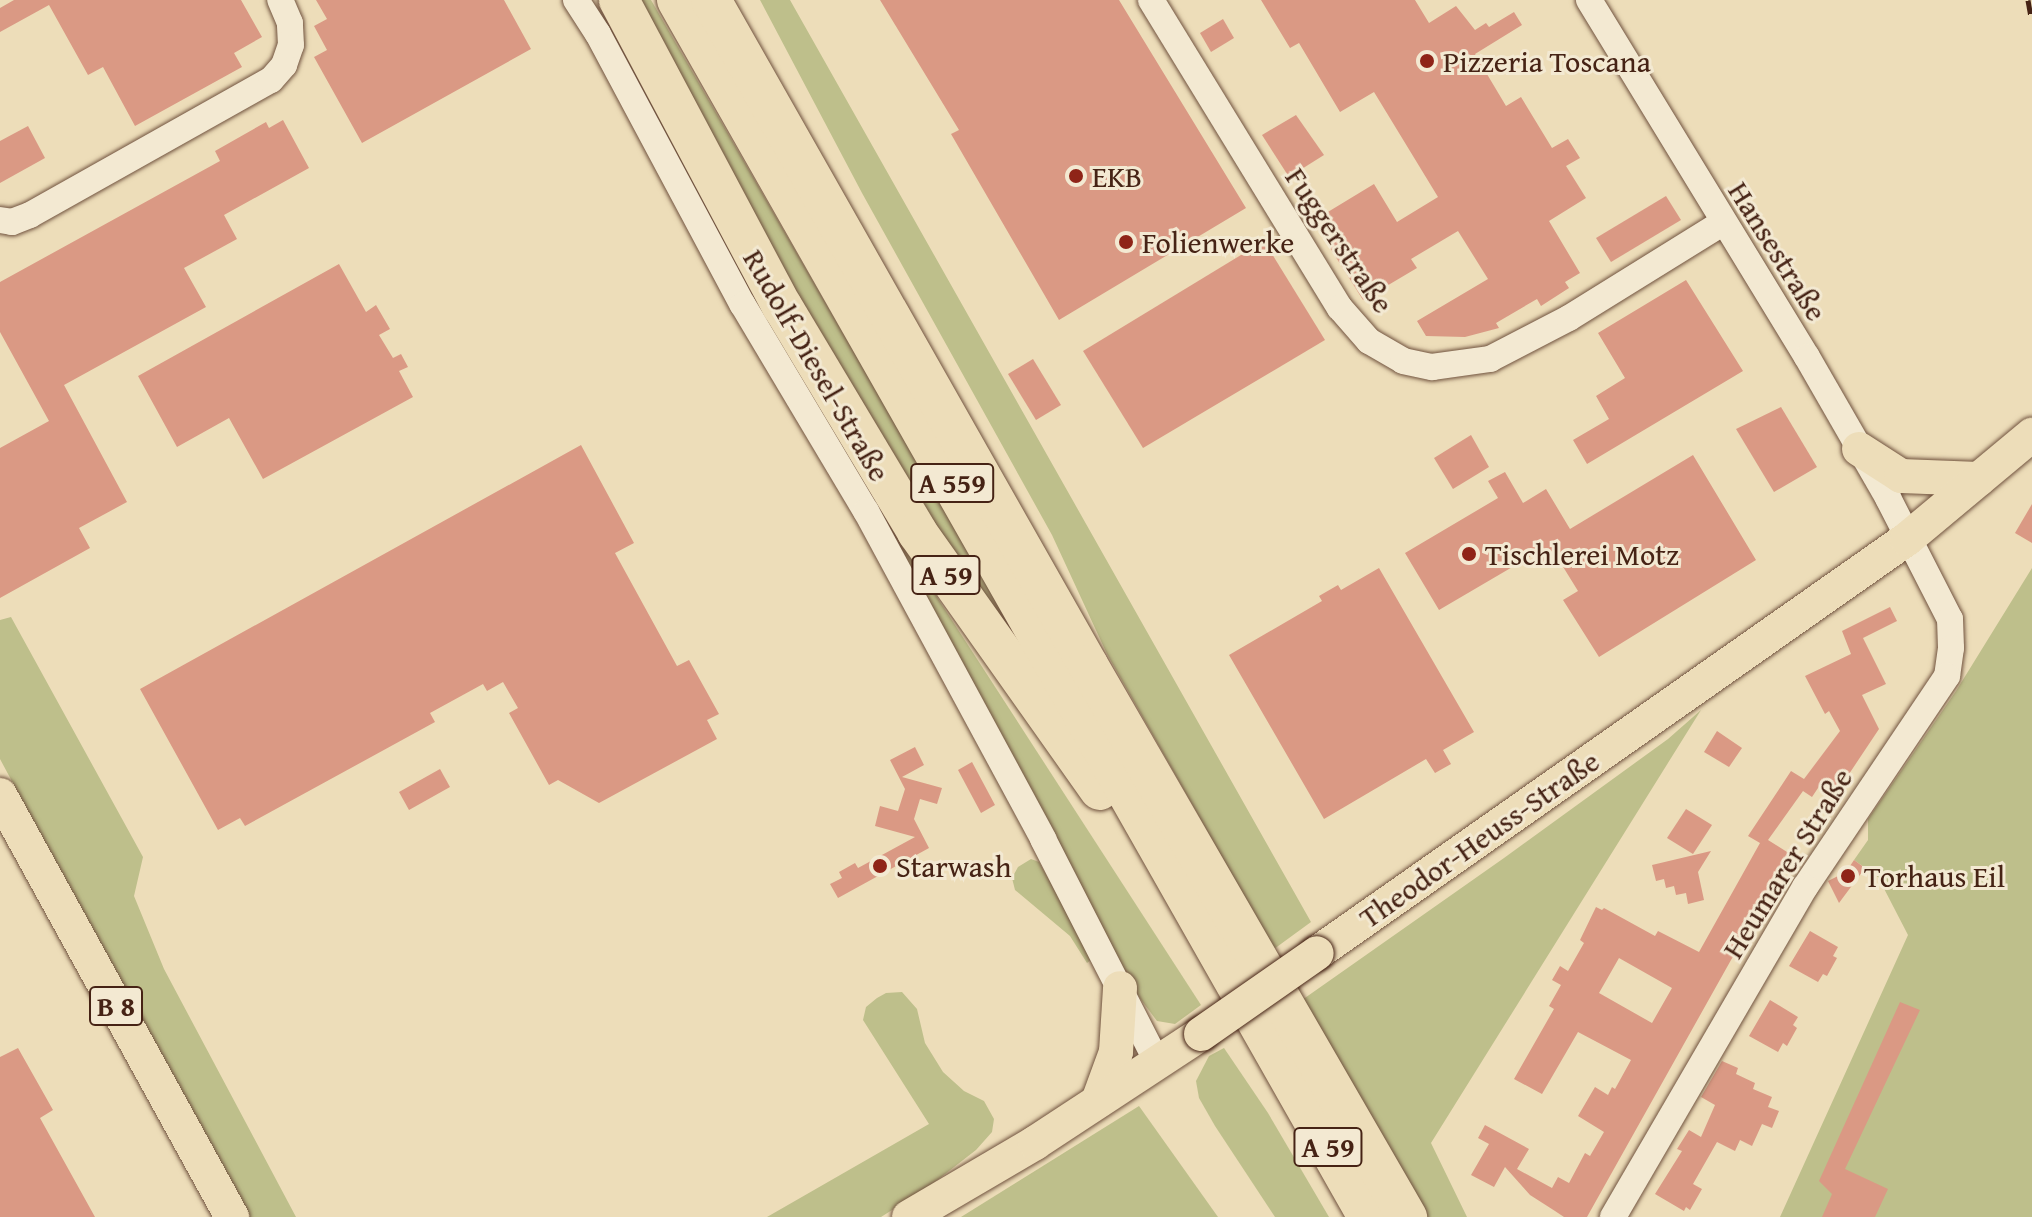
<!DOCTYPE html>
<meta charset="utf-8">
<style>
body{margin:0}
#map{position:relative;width:2032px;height:1217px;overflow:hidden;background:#edddb9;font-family:"Gentium Book Plus",serif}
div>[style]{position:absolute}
.green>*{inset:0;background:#bebf8b}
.building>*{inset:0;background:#da9984}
.roads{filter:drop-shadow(0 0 2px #70523e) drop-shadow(0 0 2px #70523e)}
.minor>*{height:26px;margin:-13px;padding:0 13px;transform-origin:13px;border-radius:13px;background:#f3e9d2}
.major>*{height:34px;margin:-17px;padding:0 17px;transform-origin:17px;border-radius:17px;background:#edddb9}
.highway>*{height:40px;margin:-20px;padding:0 20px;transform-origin:20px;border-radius:20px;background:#edddb9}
.rail>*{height:5px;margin-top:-2.5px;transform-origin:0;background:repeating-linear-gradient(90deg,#462315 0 14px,transparent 0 28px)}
.bridges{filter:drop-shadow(0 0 2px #462315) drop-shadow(0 0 2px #462315)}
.major-bridge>*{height:34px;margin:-17px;padding:0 17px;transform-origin:17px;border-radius:17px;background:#edddb9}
.dots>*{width:22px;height:22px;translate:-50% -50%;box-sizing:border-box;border:4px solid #f3e9d2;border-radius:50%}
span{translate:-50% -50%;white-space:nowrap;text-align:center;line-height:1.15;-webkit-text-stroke:6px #f3e9d2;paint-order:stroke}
.shield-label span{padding:2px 6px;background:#f3e9d2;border:2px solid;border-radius:6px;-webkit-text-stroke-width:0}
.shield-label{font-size:28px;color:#462315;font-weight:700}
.poi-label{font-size:30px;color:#462315}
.left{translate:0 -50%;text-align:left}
.street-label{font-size:30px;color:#462315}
</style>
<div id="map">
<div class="green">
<div style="clip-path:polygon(633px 0,651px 0,1044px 682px,980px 597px,792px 288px)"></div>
<div style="clip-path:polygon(760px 0,790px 0,1311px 922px,1274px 949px,1107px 654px,1052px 535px,862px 193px)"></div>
<div style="clip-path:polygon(889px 523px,1201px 1005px,1175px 1024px,1157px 1021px,1139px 997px,885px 530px)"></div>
<div style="clip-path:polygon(2032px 568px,2032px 1217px,1780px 1217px,1908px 935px,1878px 877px,1854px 860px,1868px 840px,1868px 819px,1956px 691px)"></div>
<div style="clip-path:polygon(11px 617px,143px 857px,134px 896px,164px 969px,296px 1217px,246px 1217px,0 759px,0 620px)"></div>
<div style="clip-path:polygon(1701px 710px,1431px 1143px,1467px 1217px,1425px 1217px,1302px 1000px,1504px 858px,1668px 739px)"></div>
<div style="clip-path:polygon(1031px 859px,1039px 862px,1079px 933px,1091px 960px,1087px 963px,1070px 936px,1015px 890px,1012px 878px,1018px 867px)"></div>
<div style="clip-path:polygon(902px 992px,917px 1009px,925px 1043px,943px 1072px,964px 1091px,984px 1101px,994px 1119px,992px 1132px,976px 1150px,927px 1188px,881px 1217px,767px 1217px,929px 1124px,863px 1020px,866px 1007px,877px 998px,886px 993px)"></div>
<div style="clip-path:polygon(1224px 1048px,1268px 1113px,1329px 1217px,1275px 1217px,1215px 1126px,1199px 1098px,1196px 1081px,1209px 1056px)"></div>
<div style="clip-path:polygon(1139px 1106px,1218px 1217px,961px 1217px)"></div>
</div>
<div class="building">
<div style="clip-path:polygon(14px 0,241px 0,262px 37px,234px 53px,242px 67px,135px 126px,103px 67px,88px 75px,49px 5px,0 32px,0 8px)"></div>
<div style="clip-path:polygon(316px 0,504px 0,531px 49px,362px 143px,314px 57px,327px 50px,314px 26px,327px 19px)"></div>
<div style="clip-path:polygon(880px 0,1119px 0,1246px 208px,1059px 320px,951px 134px,959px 130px)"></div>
<div style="clip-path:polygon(1261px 0,1415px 0,1429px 23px,1456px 6px,1475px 30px,1486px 23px,1489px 27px,1514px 12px,1522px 25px,1475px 54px,1506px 106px,1521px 97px,1552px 148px,1568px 139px,1580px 158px,1566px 166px,1586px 198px,1549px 221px,1580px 273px,1565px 282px,1569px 288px,1541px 306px,1537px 299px,1496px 323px,1499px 328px,1465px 337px,1426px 336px,1417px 321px,1488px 279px,1458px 231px,1411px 259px,1417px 268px,1363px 300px,1313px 221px,1374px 184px,1397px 222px,1438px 197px,1374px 92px,1340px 112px,1299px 43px,1290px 48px)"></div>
<div style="clip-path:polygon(1223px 19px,1234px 38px,1211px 52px,1200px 33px)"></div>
<div style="clip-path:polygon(1296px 115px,1324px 155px,1289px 177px,1262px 135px)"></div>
<div style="clip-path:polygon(283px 120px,309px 168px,224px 215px,237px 239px,184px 268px,206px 307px,64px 385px,127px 502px,79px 528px,90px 548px,0 598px,0 448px,49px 421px,0 332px,0 282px,220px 161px,215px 151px,266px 122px,269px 128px)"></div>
<div style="clip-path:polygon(28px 126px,45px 158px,0 183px,0 141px)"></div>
<div style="clip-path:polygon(1666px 196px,1681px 220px,1611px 262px,1596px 238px)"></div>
<div style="clip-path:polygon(1264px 241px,1325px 340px,1143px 448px,1083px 351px)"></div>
<div style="clip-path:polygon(339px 264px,366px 312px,376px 305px,390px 329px,379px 335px,393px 358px,401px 354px,408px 367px,399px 371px,413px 397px,263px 479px,229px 418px,177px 447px,138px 376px)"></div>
<div style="clip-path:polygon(1686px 280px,1743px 371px,1587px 464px,1573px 440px,1609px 419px,1596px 396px,1625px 378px,1598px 333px)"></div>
<div style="clip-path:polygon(1033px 359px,1061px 405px,1036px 420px,1008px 374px)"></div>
<div style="clip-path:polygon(1781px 407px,1817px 467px,1774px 492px,1736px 429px)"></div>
<div style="clip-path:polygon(1471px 435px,1489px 467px,1453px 489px,1434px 458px)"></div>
<div style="clip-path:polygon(581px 445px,634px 543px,615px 553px,677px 666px,689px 660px,719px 714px,707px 720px,717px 739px,599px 803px,558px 780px,549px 785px,509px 713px,518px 708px,503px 682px,487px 691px,483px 684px,430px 713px,435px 722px,245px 826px,240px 818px,218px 830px,140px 689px)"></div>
<div style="clip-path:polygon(1693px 455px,1756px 560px,1599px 657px,1563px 600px,1578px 591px,1557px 557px,1544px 565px,1536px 553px,1439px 610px,1405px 553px,1498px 498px,1488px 481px,1505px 472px,1523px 503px,1546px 489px,1570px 529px)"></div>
<div style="clip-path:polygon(2032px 504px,2032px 543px,2015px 533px)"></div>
<div style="clip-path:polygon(1379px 568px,1474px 732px,1443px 750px,1451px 764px,1435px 773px,1426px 759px,1324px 819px,1229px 655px,1322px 601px,1319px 596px,1338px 585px,1341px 590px)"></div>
<div style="clip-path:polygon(evenodd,1890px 607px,1897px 621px,1863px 638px,1886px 684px,1862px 695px,1879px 729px,1839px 789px,1824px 779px,1812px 797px,1803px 791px,1768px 840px,1795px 857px,1731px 960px,1587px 1217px,1564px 1217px,1555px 1211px,1530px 1195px,1505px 1167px,1494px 1187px,1471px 1175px,1489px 1144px,1478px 1138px,1485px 1125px,1529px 1149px,1517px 1169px,1552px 1188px,1558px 1177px,1569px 1183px,1585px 1153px,1590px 1156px,1604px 1132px,1578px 1116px,1595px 1087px,1608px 1095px,1612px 1087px,1615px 1089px,1631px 1060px,1578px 1032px,1542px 1094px,1514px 1079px,1554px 1009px,1549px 1006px,1561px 985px,1552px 980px,1560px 966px,1568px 971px,1584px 943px,1580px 940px,1596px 907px,1602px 910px,1604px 908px,1655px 936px,1658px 931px,1699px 952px,1760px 843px,1748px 836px,1791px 771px,1804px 779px,1840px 731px,1829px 711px,1825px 714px,1805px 676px,1851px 654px,1842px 631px,1890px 607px,1619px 958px,1672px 988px,1652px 1023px,1599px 993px,1619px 958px)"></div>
<div style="clip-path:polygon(1717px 731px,1742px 748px,1729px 767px,1704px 752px)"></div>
<div style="clip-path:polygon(915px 747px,924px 765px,902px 777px,942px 788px,937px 804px,920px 799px,914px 819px,929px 848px,838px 898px,830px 884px,842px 878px,839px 872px,855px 863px,858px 868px,915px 837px,875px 826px,880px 806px,898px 811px,905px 789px,890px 760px)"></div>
<div style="clip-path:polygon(972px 762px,995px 805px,981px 813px,958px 770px)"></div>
<div style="clip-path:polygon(440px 769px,450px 787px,409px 810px,399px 792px)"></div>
<div style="clip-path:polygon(1686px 809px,1712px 825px,1693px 854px,1667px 838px)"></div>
<div style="clip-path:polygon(1711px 851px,1698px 872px,1704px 900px,1688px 904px,1686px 893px,1676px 895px,1674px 886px,1666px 888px,1664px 879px,1656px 881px,1652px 865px)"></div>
<div style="clip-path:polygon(1854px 860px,1865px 868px,1839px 903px,1828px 881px,1846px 872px)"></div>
<div style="clip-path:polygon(1810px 931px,1838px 947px,1833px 956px,1837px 958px,1827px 976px,1823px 974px,1818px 982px,1789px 966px)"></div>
<div style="clip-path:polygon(1770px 1000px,1798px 1017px,1793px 1025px,1797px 1028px,1787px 1046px,1783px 1043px,1778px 1052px,1749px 1036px)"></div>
<div style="clip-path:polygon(1900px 1002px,1920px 1010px,1845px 1169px,1888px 1189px,1875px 1217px,1822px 1217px,1832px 1194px,1819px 1181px)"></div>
<div style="clip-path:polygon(18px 1048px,53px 1110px,40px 1118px,95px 1217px,0 1217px,0 1057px)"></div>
<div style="clip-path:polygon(1722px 1061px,1738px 1068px,1736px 1074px,1755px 1083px,1753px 1089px,1772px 1097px,1768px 1107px,1779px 1111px,1772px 1128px,1762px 1124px,1752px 1146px,1740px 1140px,1735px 1151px,1717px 1142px,1693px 1184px,1702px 1189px,1690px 1210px,1686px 1207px,1684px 1211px,1655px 1194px,1682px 1151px,1677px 1149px,1689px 1130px,1701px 1137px,1715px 1105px,1701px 1097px)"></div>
</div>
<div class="roads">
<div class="minor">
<div style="left:576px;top:0;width:40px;rotate:57.1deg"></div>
<div style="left:598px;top:34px;width:307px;rotate:61.9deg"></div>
<div style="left:743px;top:305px;width:240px;rotate:59.2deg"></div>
<div style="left:866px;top:511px;width:373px;rotate:61.6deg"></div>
<div style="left:1043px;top:839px;width:250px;rotate:62.9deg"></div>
<div style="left:1151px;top:0;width:361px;rotate:58.5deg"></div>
<div style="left:1340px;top:308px;width:44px;rotate:48.7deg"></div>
<div style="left:1369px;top:341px;width:39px;rotate:30deg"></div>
<div style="left:1403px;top:361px;width:30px;rotate:12deg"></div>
<div style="left:1432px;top:367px;width:59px;rotate:-7.9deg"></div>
<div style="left:1490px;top:359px;width:89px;rotate:-27.4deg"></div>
<div style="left:1569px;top:318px;width:180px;rotate:-31.8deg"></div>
<div style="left:1589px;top:0;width:418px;rotate:58.6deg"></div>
<div style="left:1807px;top:357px;width:163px;rotate:60.1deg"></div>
<div style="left:1888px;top:498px;width:136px;rotate:62.9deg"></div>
<div style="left:1950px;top:619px;width:29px;rotate:88deg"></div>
<div style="left:1951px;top:648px;width:28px;rotate:98deg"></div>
<div style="left:1947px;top:676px;width:254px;rotate:123.9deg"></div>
<div style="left:1805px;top:887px;width:382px;rotate:120.2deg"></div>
<div style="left:0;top:220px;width:12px;rotate:9deg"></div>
<div style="left:12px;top:222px;width:19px;rotate:-21deg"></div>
<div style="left:30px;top:215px;width:276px;rotate:-29.3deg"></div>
<div style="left:271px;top:80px;width:20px;rotate:-49deg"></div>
<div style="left:284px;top:65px;width:21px;rotate:-71deg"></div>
<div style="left:291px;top:45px;width:22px;rotate:-93deg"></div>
<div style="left:290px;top:23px;width:25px;rotate:-113deg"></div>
</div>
<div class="major">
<div style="left:1859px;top:449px;width:50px;rotate:32.7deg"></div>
<div style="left:1901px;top:476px;width:78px;rotate:2.2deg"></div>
<div style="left:0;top:795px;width:482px;rotate:61.2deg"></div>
<div style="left:1317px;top:953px;width:721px;rotate:-35.06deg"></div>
<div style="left:1907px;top:539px;width:163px;rotate:-39.8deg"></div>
<div style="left:1098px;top:1101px;width:52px;rotate:-69.8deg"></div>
<div style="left:1116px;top:1052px;width:64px;rotate:-86.4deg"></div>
<div style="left:909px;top:1217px;width:146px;rotate:-30.4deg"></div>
<div style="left:1035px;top:1143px;width:199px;rotate:-33.3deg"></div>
</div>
<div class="highway">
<div style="left:619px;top:0;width:347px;rotate:62deg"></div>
<div style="left:782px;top:306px;width:263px;rotate:59.1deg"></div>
<div style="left:917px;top:532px;width:316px;rotate:54.7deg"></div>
<div style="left:677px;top:0;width:1399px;rotate:60.41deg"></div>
<div style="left:711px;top:0;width:764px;rotate:60.45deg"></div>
<div style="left:1088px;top:665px;width:638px;rotate:59.98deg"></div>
</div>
</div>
<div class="rail">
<div style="left:2028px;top:0;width:22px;rotate:80deg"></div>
</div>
<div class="bridges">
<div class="major-bridge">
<div style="left:1201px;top:1034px;width:141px;rotate:-34.9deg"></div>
</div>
</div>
<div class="dots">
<div style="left:1427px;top:61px;background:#8f2418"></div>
<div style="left:1076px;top:176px;background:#8f2418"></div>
<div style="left:1126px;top:242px;background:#8f2418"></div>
<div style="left:1469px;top:554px;background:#8f2418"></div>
<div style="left:880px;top:866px;background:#8f2418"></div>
<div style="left:1848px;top:876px;background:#8f2418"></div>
</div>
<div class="shield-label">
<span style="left:952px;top:483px">A 559</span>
<span style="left:946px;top:575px">A 59</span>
<span style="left:116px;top:1006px">B 8</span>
<span style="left:1328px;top:1147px">A 59</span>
</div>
<div class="poi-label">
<span class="left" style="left:1443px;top:61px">Pizzeria Toscana</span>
<span class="left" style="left:1092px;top:176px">EKB</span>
<span class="left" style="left:1142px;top:242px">Folienwerke</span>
<span class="left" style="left:1485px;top:554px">Tischlerei Motz</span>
<span class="left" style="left:896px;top:866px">Starwash</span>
<span class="left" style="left:1864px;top:876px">Torhaus Eil</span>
</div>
<div class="street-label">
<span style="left:1340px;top:240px;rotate:56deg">Fuggerstraße</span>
<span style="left:1778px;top:251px;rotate:58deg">Hansestraße</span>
<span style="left:817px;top:365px;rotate:60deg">Rudolf-Diesel-Straße</span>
<span style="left:1479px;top:839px;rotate:-35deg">Theodor-Heuss-Straße</span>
<span style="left:1787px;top:863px;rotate:-58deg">Heumarer Straße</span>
</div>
</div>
